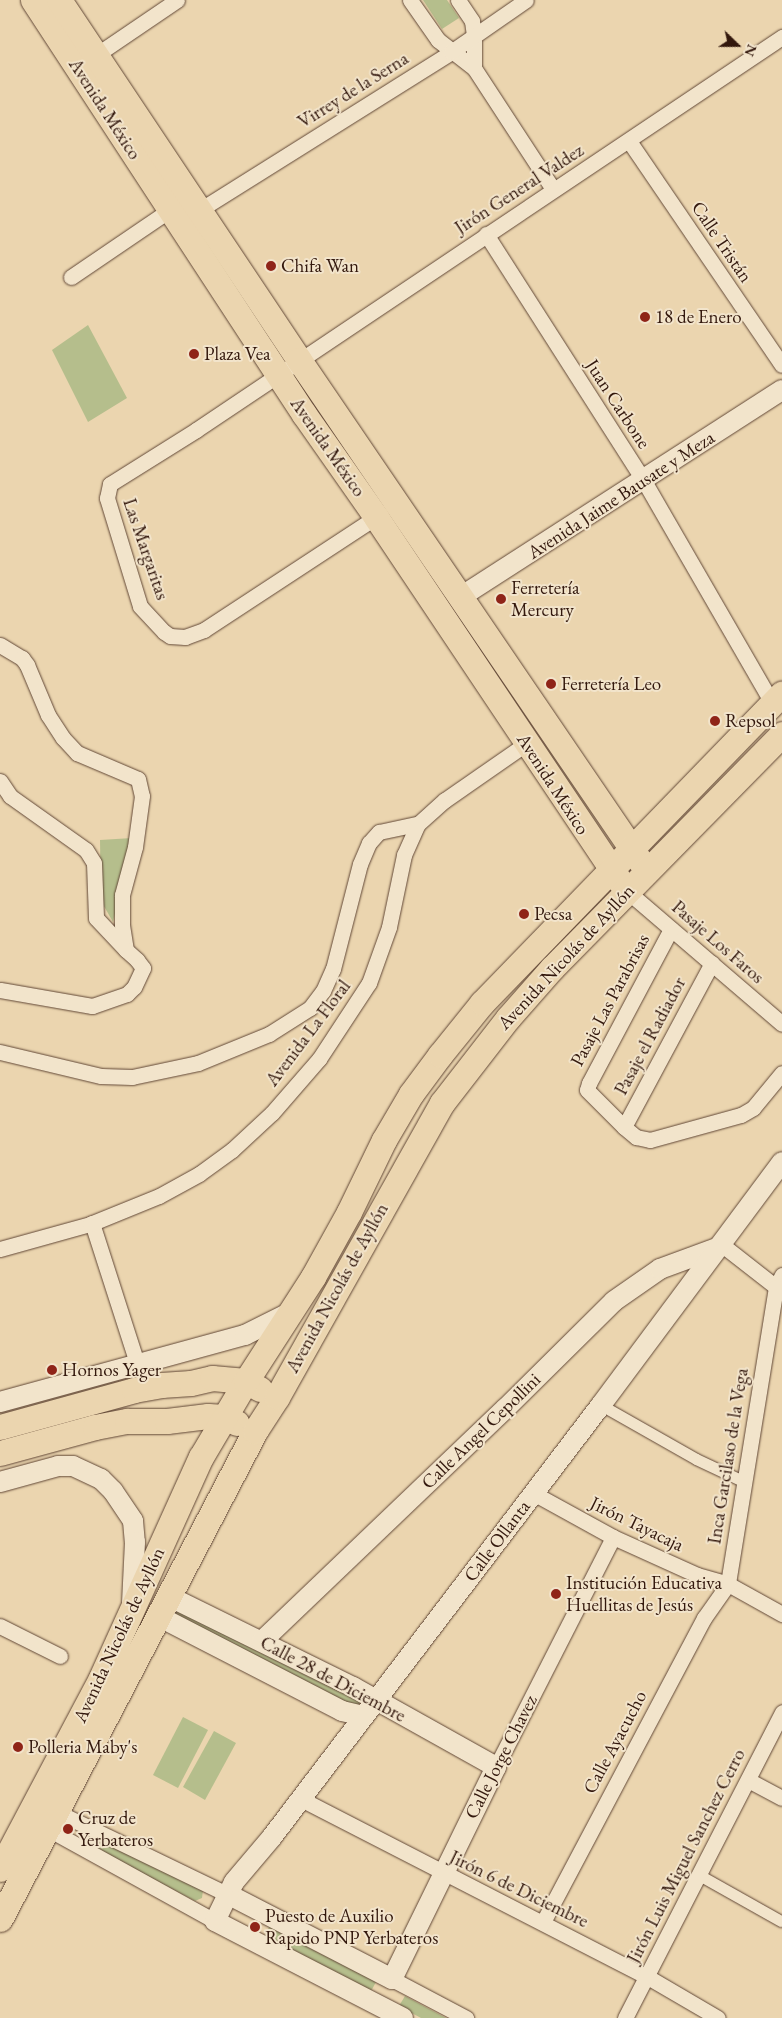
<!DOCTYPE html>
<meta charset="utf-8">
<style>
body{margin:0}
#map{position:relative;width:782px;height:2018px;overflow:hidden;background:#ebd5af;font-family:"EB Garamond",serif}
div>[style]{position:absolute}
.green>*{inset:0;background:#b5be8c}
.roads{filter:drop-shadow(0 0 1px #614736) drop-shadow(0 0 1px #614736)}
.pedestrian>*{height:11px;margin:-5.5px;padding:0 5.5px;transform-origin:5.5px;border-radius:5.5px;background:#f2e4cb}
.minor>*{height:15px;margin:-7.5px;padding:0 7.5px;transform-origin:7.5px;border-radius:7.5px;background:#f2e4cb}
.tertiary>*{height:20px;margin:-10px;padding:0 10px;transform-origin:10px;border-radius:10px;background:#f2e4cb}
.primary>*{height:25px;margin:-12.5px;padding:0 12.5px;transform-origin:12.5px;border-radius:12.5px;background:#ebd5af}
.dots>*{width:14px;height:14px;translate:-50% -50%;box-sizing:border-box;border:2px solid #f2e4cb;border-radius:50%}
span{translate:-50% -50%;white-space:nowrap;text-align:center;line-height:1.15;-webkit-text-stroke:4px #f2e4cb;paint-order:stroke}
.street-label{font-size:19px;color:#33180d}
.poi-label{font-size:19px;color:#33180d}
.left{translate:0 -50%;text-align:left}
.north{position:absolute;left:712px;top:20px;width:50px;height:50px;-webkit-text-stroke:4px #f2e4cb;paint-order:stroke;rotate:112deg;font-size:14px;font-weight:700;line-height:20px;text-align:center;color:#33180d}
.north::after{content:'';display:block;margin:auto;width:18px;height:22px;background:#33180d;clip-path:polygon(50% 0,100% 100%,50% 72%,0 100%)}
</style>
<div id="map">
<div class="green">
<div style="clip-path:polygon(423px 0,447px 0,459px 18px,442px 29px)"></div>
<div style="clip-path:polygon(88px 325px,127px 398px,88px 422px,52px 350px)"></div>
<div style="clip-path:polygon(132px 838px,113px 922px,101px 901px,100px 840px)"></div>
<div style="clip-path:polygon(176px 1601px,361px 1699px,358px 1707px,354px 1710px,170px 1612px)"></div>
<div style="clip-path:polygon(183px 1717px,208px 1730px,178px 1788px,153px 1775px)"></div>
<div style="clip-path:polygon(214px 1731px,236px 1743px,205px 1800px,183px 1787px)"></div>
<div style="clip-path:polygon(84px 1829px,203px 1890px,202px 1898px,195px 1901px,79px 1841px)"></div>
<div style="clip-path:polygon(269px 1927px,376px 1982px,369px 1995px,264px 1938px)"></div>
<div style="clip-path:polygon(405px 1996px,446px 2018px,421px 2018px,399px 2006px)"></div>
</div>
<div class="roads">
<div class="pedestrian">
<div style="left:601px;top:1405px;width:109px;rotate:29.6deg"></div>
<div style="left:696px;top:1459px;width:54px;rotate:25.1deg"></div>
<div style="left:699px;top:1875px;width:94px;rotate:29.3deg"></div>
</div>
<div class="minor">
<div style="left:410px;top:0;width:49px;rotate:55deg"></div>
<div style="left:438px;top:40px;width:46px;rotate:37.9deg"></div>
<div style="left:474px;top:68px;width:145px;rotate:56.9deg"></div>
<div style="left:458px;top:0;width:25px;rotate:56deg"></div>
<div style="left:472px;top:21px;width:14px;rotate:82deg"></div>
<div style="left:474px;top:35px;width:33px;rotate:90deg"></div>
<div style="left:96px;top:55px;width:98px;rotate:-34.2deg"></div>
<div style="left:629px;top:141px;width:271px;rotate:55.7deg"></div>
<div style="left:198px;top:211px;width:299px;rotate:-32.1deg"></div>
<div style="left:451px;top:52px;width:91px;rotate:-34.7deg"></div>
<div style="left:486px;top:234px;width:293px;rotate:57.4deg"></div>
<div style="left:644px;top:481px;width:256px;rotate:60deg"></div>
<div style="left:71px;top:277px;width:121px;rotate:-34.2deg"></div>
<div style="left:376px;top:517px;width:206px;rotate:146.7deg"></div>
<div style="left:204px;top:630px;width:20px;rotate:160deg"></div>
<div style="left:185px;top:637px;width:15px;rotate:-176deg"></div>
<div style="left:170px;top:636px;width:7px;rotate:-146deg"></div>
<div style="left:164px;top:632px;width:35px;rotate:-133deg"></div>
<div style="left:140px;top:606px;width:113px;rotate:-107deg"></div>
<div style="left:107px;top:498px;width:14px;rotate:-78deg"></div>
<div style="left:110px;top:484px;width:102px;rotate:-32.1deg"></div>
<div style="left:196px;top:430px;width:706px;rotate:-33.85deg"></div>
<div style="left:0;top:645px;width:26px;rotate:31deg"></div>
<div style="left:22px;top:658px;width:9px;rotate:54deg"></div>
<div style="left:27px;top:665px;width:54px;rotate:67.2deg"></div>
<div style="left:48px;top:715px;width:27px;rotate:57deg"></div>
<div style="left:63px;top:738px;width:21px;rotate:47deg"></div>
<div style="left:77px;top:753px;width:66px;rotate:23.1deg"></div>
<div style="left:138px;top:779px;width:17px;rotate:77deg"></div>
<div style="left:142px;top:796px;width:51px;rotate:97.8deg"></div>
<div style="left:135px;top:847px;width:50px;rotate:105.2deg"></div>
<div style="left:122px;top:895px;width:30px;rotate:90deg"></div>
<div style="left:122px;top:925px;width:25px;rotate:81deg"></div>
<div style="left:126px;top:950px;width:15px;rotate:42deg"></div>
<div style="left:137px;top:960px;width:10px;rotate:53deg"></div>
<div style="left:143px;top:968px;width:21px;rotate:115deg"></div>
<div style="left:134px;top:987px;width:10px;rotate:135deg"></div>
<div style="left:127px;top:994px;width:37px;rotate:161deg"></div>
<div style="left:92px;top:1006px;width:93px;rotate:-170.1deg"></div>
<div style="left:0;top:781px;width:18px;rotate:56deg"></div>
<div style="left:10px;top:796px;width:93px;rotate:35.4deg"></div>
<div style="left:86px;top:850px;width:15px;rotate:58deg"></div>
<div style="left:94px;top:863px;width:55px;rotate:87.9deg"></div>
<div style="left:96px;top:918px;width:44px;rotate:46.8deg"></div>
<div style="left:627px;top:891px;width:204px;rotate:40.6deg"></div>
<div style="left:671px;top:929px;width:174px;rotate:118deg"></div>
<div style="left:589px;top:1083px;width:7px;rotate:106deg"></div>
<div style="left:587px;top:1090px;width:52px;rotate:45deg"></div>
<div style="left:624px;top:1127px;width:16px;rotate:40deg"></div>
<div style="left:636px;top:1137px;width:14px;rotate:12deg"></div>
<div style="left:650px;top:1140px;width:94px;rotate:-15.4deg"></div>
<div style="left:741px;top:1115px;width:14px;rotate:-30deg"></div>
<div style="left:753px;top:1108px;width:45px;rotate:-50.4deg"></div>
<div style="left:0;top:1052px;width:104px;rotate:13.4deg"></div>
<div style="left:101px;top:1076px;width:31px;rotate:2deg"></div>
<div style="left:132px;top:1077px;width:67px;rotate:-12deg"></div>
<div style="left:198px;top:1063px;width:77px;rotate:-22.2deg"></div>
<div style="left:269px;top:1034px;width:49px;rotate:-32.4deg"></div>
<div style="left:310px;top:1008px;width:21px;rotate:-53deg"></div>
<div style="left:323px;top:991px;width:24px;rotate:-66deg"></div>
<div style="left:333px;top:969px;width:108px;rotate:-75.6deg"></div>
<div style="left:360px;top:864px;width:23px;rotate:-67deg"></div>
<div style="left:369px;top:843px;width:15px;rotate:-48deg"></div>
<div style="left:379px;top:832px;width:40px;rotate:-12deg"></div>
<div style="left:418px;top:824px;width:36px;rotate:-42deg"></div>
<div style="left:445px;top:800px;width:100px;rotate:-34.8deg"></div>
<div style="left:624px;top:1127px;width:186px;rotate:-61.8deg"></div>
<div style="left:92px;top:1223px;width:147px;rotate:72.2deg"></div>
<div style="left:721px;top:1244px;width:70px;rotate:38deg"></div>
<div style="left:0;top:1249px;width:93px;rotate:-15.5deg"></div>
<div style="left:90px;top:1224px;width:74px;rotate:-22.1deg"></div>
<div style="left:159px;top:1196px;width:46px;rotate:-28.8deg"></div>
<div style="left:199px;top:1174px;width:41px;rotate:-36deg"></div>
<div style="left:232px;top:1150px;width:54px;rotate:-42.8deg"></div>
<div style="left:272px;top:1113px;width:72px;rotate:-49deg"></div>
<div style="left:319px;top:1059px;width:91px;rotate:-56.7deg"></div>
<div style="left:369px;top:983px;width:59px;rotate:-70.3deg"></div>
<div style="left:389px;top:927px;width:74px;rotate:-78.2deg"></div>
<div style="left:404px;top:855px;width:34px;rotate:-66deg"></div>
<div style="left:782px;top:1275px;width:13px;rotate:117deg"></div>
<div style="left:776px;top:1287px;width:301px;rotate:99.2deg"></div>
<div style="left:728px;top:1584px;width:62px;rotate:29.1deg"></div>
<div style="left:533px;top:1493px;width:91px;rotate:28.8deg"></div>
<div style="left:613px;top:1537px;width:92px;rotate:24.3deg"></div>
<div style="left:697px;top:1575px;width:32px;rotate:16deg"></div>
<div style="left:728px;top:1584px;width:42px;rotate:125.2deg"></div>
<div style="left:704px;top:1618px;width:344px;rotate:117.9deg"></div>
<div style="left:0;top:1626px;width:67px;rotate:26.6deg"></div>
<div style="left:496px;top:1767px;width:258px;rotate:-63deg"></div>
<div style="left:748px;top:1780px;width:38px;rotate:28deg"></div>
<div style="left:301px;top:1799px;width:388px;rotate:27.2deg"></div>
<div style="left:646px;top:1976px;width:83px;rotate:30.3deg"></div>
<div style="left:57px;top:1812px;width:189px;rotate:25.8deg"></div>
<div style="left:48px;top:1829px;width:191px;rotate:28.9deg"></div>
<div style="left:392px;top:1979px;width:84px;rotate:27.8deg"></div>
<div style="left:625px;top:2018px;width:344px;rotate:-62.8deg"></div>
</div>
<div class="tertiary">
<div style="left:459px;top:598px;width:384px;rotate:-32.8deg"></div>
<div style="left:0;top:1402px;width:254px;rotate:-15.3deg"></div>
<div style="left:245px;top:1335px;width:51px;rotate:-26.6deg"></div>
<div style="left:0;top:1482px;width:60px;rotate:-15.4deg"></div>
<div style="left:58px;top:1466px;width:15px"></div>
<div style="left:73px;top:1466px;width:31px;rotate:25deg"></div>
<div style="left:101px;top:1479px;width:17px;rotate:45deg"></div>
<div style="left:113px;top:1491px;width:36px;rotate:56deg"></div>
<div style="left:133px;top:1521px;width:21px;rotate:85deg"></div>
<div style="left:135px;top:1542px;width:61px;rotate:92.8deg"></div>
<div style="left:168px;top:1596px;width:206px;rotate:26.2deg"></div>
<div style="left:353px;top:1687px;width:164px;rotate:29.2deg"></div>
<div style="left:496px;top:1767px;width:236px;rotate:116.1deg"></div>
<div style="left:392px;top:1979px;width:186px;rotate:-152.7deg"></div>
<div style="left:158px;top:1616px;width:207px;rotate:27.3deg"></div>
<div style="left:342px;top:1711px;width:22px;rotate:13deg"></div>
<div style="left:262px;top:1641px;width:336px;rotate:-43.7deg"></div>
<div style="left:505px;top:1409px;width:153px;rotate:-44.7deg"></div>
<div style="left:614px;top:1301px;width:56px;rotate:-34.8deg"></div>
<div style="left:660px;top:1269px;width:61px;rotate:-20.2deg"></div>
<div style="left:403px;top:2018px;width:212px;rotate:-152.7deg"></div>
<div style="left:215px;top:1921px;width:43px;rotate:-64deg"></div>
<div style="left:234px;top:1882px;width:59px;rotate:-49.8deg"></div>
<div style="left:272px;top:1837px;width:543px;rotate:-52.71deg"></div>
<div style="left:601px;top:1405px;width:303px;rotate:-53.3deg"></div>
</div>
<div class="primary">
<div style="left:33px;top:0;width:495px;rotate:56.8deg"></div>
<div style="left:304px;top:414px;width:126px;rotate:55deg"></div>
<div style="left:376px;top:517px;width:439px;rotate:56.2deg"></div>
<div style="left:59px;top:0;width:433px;rotate:56.3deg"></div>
<div style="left:299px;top:360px;width:606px;rotate:55.76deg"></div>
<div style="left:0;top:1427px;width:139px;rotate:-15.4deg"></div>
<div style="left:134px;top:1390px;width:27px;rotate:-10deg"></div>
<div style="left:161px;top:1385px;width:30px;rotate:-4deg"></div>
<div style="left:191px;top:1383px;width:22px;rotate:-13deg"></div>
<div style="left:212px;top:1378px;width:34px;rotate:5deg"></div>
<div style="left:246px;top:1381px;width:16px;rotate:30deg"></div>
<div style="left:0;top:1453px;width:98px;rotate:-15.3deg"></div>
<div style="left:95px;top:1427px;width:33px;rotate:-11deg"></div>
<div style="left:127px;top:1421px;width:40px"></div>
<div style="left:167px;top:1421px;width:41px;rotate:-7deg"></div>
<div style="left:208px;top:1416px;width:17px;rotate:3deg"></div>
<div style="left:225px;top:1417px;width:13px;rotate:27deg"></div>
<div style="left:0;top:1869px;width:216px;rotate:-62.1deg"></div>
<div style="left:101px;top:1678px;width:243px;rotate:-65.7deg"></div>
<div style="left:201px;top:1457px;width:88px;rotate:-59.4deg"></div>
<div style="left:246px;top:1381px;width:124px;rotate:-57.2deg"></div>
<div style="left:313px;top:1277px;width:74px;rotate:-61deg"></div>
<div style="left:349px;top:1212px;width:80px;rotate:-64.1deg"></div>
<div style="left:384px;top:1140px;width:53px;rotate:-59.6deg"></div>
<div style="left:411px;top:1094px;width:49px;rotate:-53.4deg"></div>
<div style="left:440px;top:1055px;width:67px;rotate:-51.1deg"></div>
<div style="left:482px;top:1003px;width:431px;rotate:-45.9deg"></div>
<div style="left:0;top:1919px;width:551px;rotate:-62.41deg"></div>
<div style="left:255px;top:1431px;width:40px;rotate:-57.1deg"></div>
<div style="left:277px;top:1397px;width:337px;rotate:-60.7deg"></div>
<div style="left:442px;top:1103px;width:108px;rotate:-52.2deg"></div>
<div style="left:508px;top:1018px;width:67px;rotate:-48.7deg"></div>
<div style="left:552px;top:968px;width:328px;rotate:-45.5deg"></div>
</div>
</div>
<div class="dots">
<div style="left:271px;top:266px;background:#8f2418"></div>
<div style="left:645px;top:317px;background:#8f2418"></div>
<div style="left:194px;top:354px;background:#8f2418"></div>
<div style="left:501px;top:599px;background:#8f2418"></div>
<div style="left:551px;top:684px;background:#8f2418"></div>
<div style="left:715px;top:721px;background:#8f2418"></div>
<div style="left:524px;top:914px;background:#8f2418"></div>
<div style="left:52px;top:1370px;background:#8f2418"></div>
<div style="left:556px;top:1594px;background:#8f2418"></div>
<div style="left:18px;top:1747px;background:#8f2418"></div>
<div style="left:68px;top:1829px;background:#8f2418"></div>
<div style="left:255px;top:1927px;background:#8f2418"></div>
</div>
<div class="street-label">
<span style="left:353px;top:90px;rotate:-32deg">Virrey de la Serna</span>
<span style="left:105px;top:109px;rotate:57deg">Avenida México</span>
<span style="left:519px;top:189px;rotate:-33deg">Jirón General Valdez</span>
<span style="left:722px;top:242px;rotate:56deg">Calle Tristán</span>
<span style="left:618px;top:404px;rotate:57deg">Juan Carbone</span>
<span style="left:328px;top:447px;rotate:55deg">Avenida México</span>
<span style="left:621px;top:495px;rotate:-33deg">Avenida Jaime Bausate y Meza</span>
<span style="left:146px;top:549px;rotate:71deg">Las Margaritas</span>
<span style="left:553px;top:784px;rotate:57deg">Avenida México</span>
<span style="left:718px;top:942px;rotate:41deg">Pasaje Los Faros</span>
<span style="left:566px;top:957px;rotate:-47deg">Avenida Nicolás de Ayllón</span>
<span style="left:610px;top:1000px;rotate:-62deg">Pasaje Las Parabrisas</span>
<span style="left:308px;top:1033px;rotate:-53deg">Avenida La Floral</span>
<span style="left:650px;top:1036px;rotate:-62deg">Pasaje el Radiador</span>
<span style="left:337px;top:1288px;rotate:-61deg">Avenida Nicolás de Ayllón</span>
<span style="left:481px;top:1431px;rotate:-44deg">Calle Angel Cepollini</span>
<span style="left:728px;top:1456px;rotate:-81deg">Inca Garcilaso de la Vega</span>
<span style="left:637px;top:1524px;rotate:26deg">Jirón Tayacaja</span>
<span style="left:497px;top:1541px;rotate:-53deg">Calle Ollanta</span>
<span style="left:119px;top:1635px;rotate:-65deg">Avenida Nicolás de Ayllón</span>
<span style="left:333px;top:1679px;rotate:28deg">Calle 28 de Diciembre</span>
<span style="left:615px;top:1742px;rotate:-62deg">Calle Ayacucho</span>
<span style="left:501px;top:1757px;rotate:-63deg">Calle Jorge Chavez</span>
<span style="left:686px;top:1856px;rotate:-63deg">Jirón Luis Miguel Sanchez Cerro</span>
<span style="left:519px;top:1889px;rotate:26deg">Jirón 6 de Diciembre</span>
</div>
<div class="poi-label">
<span class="left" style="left:281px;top:266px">Chifa Wan</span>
<span class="left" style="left:655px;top:317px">18 de Enero</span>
<span class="left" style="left:204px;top:354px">Plaza Vea</span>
<span class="left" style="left:511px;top:599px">Ferretería<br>Mercury</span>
<span class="left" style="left:561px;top:684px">Ferretería Leo</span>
<span class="left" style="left:725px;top:721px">Repsol</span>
<span class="left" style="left:534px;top:914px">Pecsa</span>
<span class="left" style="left:62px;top:1370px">Hornos Yager</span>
<span class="left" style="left:566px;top:1594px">Institución Educativa<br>Huellitas de Jesús</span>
<span class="left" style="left:28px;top:1747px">Polleria Maby's</span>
<span class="left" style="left:78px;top:1829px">Cruz de<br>Yerbateros</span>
<span class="left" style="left:265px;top:1927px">Puesto de Auxilio<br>Rapido PNP Yerbateros</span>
</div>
<div class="north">N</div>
</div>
